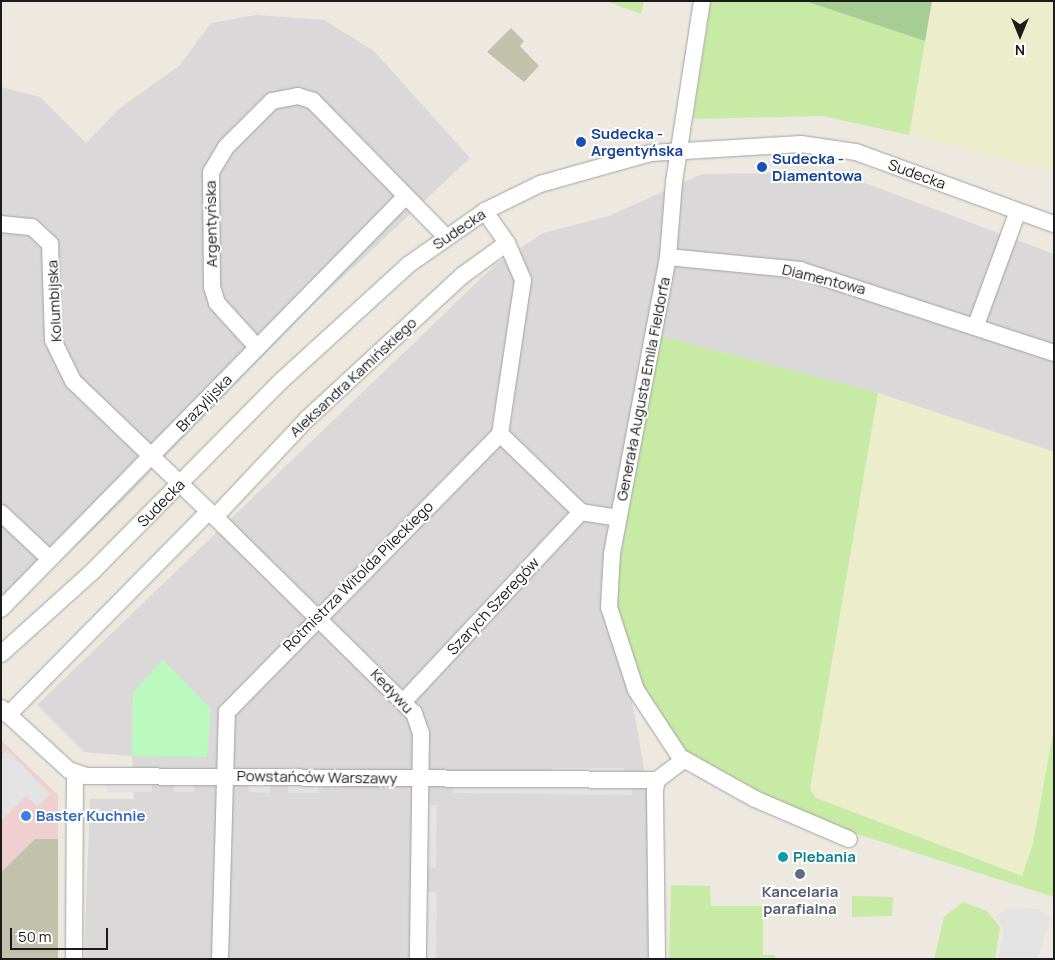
<!DOCTYPE html>
<meta charset="utf-8">
<style>
body{margin:0}
#map{position:relative;width:1055px;height:960px;overflow:hidden;background:#ede9e0;font-family:Manrope,sans-serif}
div>[style]{position:absolute}
.residential>*{inset:0;background:#dad8d8}
.commercial>*{inset:0;background:#efcfcf}
.construction>*{inset:0;background:#c2c2ac}
.farmland>*{inset:0;background:#ebedcb}
.grass>*{inset:0;background:#c7eaa4}
.forest>*{inset:0;background:#a6ce94}
.park>*{inset:0;background:#bbfabf}
.parking>*{inset:0;background:#e3e3e3}
.roads{filter:drop-shadow(0 0 1px #a2a2a2) drop-shadow(0 0 1px #a2a2a2)}
.minor>*{height:16px;margin:-8px;padding:0 8px;transform-origin:8px;border-radius:8px;background:#fff}
.dots>*{width:14px;height:14px;translate:-50% -50%;box-sizing:border-box;border:2px solid #fff;border-radius:50%}
span{translate:-50% -50%;white-space:nowrap;text-align:center;line-height:1.15;-webkit-text-stroke:4px #fff;paint-order:stroke}
.transit-label{font-size:15px;color:#164399;font-weight:700}
.left{translate:0 -50%;text-align:left}
.street-label{font-size:15px;color:#1b1b1b}
.shop-label{font-size:15px;color:#366cbe;font-weight:700}
.culture-label{font-size:15px;color:#0d838f;font-weight:700}
.service-label{font-size:15px;color:#4e5e75;font-weight:700}
.frame{position:absolute;inset:0;border:2px solid #1b1b1b;pointer-events:none}
.north{position:absolute;left:995px;top:10px;width:50px;height:50px;-webkit-text-stroke:4px #fff;paint-order:stroke;rotate:180deg;font-size:14px;font-weight:700;line-height:20px;text-align:center;color:#1b1b1b}
.north::after{content:'';display:block;margin:auto;width:18px;height:22px;background:#1b1b1b;clip-path:polygon(50% 0,100% 100%,50% 72%,0 100%)}
.scale{position:absolute;left:10px;top:928px;width:98px;height:22px;box-sizing:border-box;border:2px solid #1b1b1b;border-top:0;padding-left:6px;font-size:15px;line-height:18px;white-space:nowrap;color:#1b1b1b;-webkit-text-stroke:4px #fff;paint-order:stroke}
</style>
<div id="map">
<div class="residential">
<div style="clip-path:polygon(256px 15px,324px 20px,374px 51px,470px 158px,313px 305px,109px 515px,1px 617px,1px 87px,40px 97px,86px 143px,119px 109px,180px 65px,211px 23px)"></div>
<div style="clip-path:polygon(838px 173px,1054px 254px,1054px 452px,878px 393px,660px 336px,614px 600px,661px 863px,658px 959px,84px 959px,90px 799px,134px 799px,132px 756px,84px 752px,37px 705px,496px 264px,543px 233px,609px 216px,702px 174px)"></div>
</div>
<div class="commercial">
<div style="clip-path:polygon(1px 740px,58px 795px,58px 839px,35px 839px,1px 872px)"></div>
</div>
<div class="construction">
<div style="clip-path:polygon(511px 28px,524px 41px,520px 46px,539px 66px,524px 82px,487px 52px)"></div>
<div style="clip-path:polygon(35px 839px,58px 839px,58px 959px,1px 959px,1px 872px)"></div>
</div>
<div class="farmland">
<div style="clip-path:polygon(932px 1px,1054px 1px,1054px 172px,909px 135px)"></div>
<div style="clip-path:polygon(878px 393px,1054px 452px,1054px 728px,1033px 844px,1022px 876px,816px 798px,810px 789px)"></div>
</div>
<div class="grass">
<div style="clip-path:polygon(605px 1px,644px 1px,641px 14px)"></div>
<div style="clip-path:polygon(711px 1px,805px 1px,925px 41px,909px 135px,823px 116px,693px 119px)"></div>
<div style="clip-path:polygon(660px 336px,878px 393px,810px 789px,816px 798px,1022px 876px,1033px 844px,1054px 728px,1054px 897px,823px 823px,687px 755px,636px 676px,614px 600px)"></div>
<div style="clip-path:polygon(671px 885px,710px 886px,711px 906px,763px 906px,763px 955px,775px 955px,776px 959px,669px 959px)"></div>
<div style="clip-path:polygon(852px 896px,893px 897px,892px 916px,852px 917px)"></div>
<div style="clip-path:polygon(963px 902px,987px 911px,1000px 927px,995px 959px,934px 959px,944px 917px)"></div>
</div>
<div class="forest">
<div style="clip-path:polygon(805px 1px,932px 1px,925px 41px)"></div>
</div>
<div class="park">
<div style="clip-path:polygon(163px 660px,211px 709px,207px 757px,132px 756px,133px 692px)"></div>
</div>
<div class="parking">
<div style="clip-path:polygon(7px 750px,50px 794px,38px 807px,26px 796px,1px 821px,1px 755px)"></div>
<div style="clip-path:polygon(553px 768px,623px 768px,626px 774px,549px 773px)"></div>
<div style="clip-path:polygon(107px 782px,152px 782px,152px 792px,107px 792px)"></div>
<div style="clip-path:polygon(174px 782px,194px 782px,194px 792px,174px 792px)"></div>
<div style="clip-path:polygon(249px 783px,270px 783px,270px 793px,249px 792px)"></div>
<div style="clip-path:polygon(453px 783px,632px 785px,632px 795px,453px 793px)"></div>
<div style="clip-path:polygon(288px 784px,319px 784px,319px 793px,288px 793px)"></div>
<div style="clip-path:polygon(427px 805px,437px 805px,436px 868px,427px 867px)"></div>
<div style="clip-path:polygon(427px 892px,437px 892px,436px 959px,427px 959px)"></div>
<div style="clip-path:polygon(1008px 908px,1038px 909px,1050px 917px,1038px 959px,998px 959px,1004px 929px,995px 916px)"></div>
</div>
<div class="roads">
<div class="minor">
<div style="left:702px;top:1px;width:183px;rotate:98.8deg"></div>
<div style="left:674px;top:182px;width:75px;rotate:94.6deg"></div>
<div style="left:668px;top:257px;width:301px;rotate:100.7deg"></div>
<div style="left:612px;top:553px;width:54px;rotate:93.2deg"></div>
<div style="left:609px;top:607px;width:87px;rotate:72deg"></div>
<div style="left:636px;top:690px;width:80px;rotate:56.7deg"></div>
<div style="left:680px;top:757px;width:86px;rotate:29.2deg"></div>
<div style="left:755px;top:799px;width:102px;rotate:23.1deg"></div>
<div style="left:1px;top:224px;width:31px;rotate:6deg"></div>
<div style="left:32px;top:227px;width:25px;rotate:43deg"></div>
<div style="left:50px;top:244px;width:96px;rotate:88.2deg"></div>
<div style="left:53px;top:340px;width:46px;rotate:64deg"></div>
<div style="left:73px;top:381px;width:197px;rotate:43.8deg"></div>
<div style="left:215px;top:517px;width:136px;rotate:-46.8deg"></div>
<div style="left:308px;top:418px;width:211px;rotate:-42.7deg"></div>
<div style="left:463px;top:275px;width:54px;rotate:-36deg"></div>
<div style="left:668px;top:257px;width:133px;rotate:5.6deg"></div>
<div style="left:800px;top:270px;width:267px;rotate:18.1deg"></div>
<div style="left:976px;top:325px;width:121px;rotate:-69.8deg"></div>
<div style="left:256px;top:346px;width:58px;rotate:-132.2deg"></div>
<div style="left:217px;top:303px;width:17px;rotate:-107deg"></div>
<div style="left:212px;top:287px;width:115px;rotate:-90.5deg"></div>
<div style="left:211px;top:172px;width:29px;rotate:-59deg"></div>
<div style="left:226px;top:147px;width:65px;rotate:-45deg"></div>
<div style="left:272px;top:101px;width:26px;rotate:-11deg"></div>
<div style="left:298px;top:96px;width:16px;rotate:18deg"></div>
<div style="left:313px;top:101px;width:189px;rotate:45.6deg"></div>
<div style="left:581px;top:512px;width:37px;rotate:9deg"></div>
<div style="left:1px;top:513px;width:67px;rotate:43.2deg"></div>
<div style="left:215px;top:517px;width:279px;rotate:44.6deg"></div>
<div style="left:414px;top:713px;width:21px;rotate:71deg"></div>
<div style="left:421px;top:733px;width:226px;rotate:90.8deg"></div>
<div style="left:1px;top:609px;width:578px;rotate:-45.56deg"></div>
<div style="left:1px;top:654px;width:121px;rotate:-42deg"></div>
<div style="left:91px;top:573px;width:269px;rotate:-45.3deg"></div>
<div style="left:280px;top:382px;width:173px;rotate:-42.4deg"></div>
<div style="left:408px;top:265px;width:94px;rotate:-35deg"></div>
<div style="left:485px;top:211px;width:61px;rotate:-26.1deg"></div>
<div style="left:540px;top:184px;width:115px;rotate:-15.6deg"></div>
<div style="left:651px;top:153px;width:150px;rotate:-3.4deg"></div>
<div style="left:801px;top:144px;width:56px;rotate:8.3deg"></div>
<div style="left:856px;top:152px;width:211px;rotate:20deg"></div>
<div style="left:405px;top:700px;width:258px;rotate:-46.9deg"></div>
<div style="left:581px;top:512px;width:112px;rotate:-136.1deg"></div>
<div style="left:1px;top:708px;width:92px;rotate:42.4deg"></div>
<div style="left:69px;top:770px;width:18px;rotate:19deg"></div>
<div style="left:86px;top:776px;width:571px;rotate:0.4deg"></div>
<div style="left:8px;top:715px;width:286px;rotate:-45.4deg"></div>
<div style="left:74px;top:959px;width:186px;rotate:-89.7deg"></div>
<div style="left:220px;top:959px;width:247px;rotate:-88.4deg"></div>
<div style="left:227px;top:712px;width:390px;rotate:-45.5deg"></div>
<div style="left:500px;top:434px;width:156px;rotate:-81.5deg"></div>
<div style="left:523px;top:280px;width:40px;rotate:-113.4deg"></div>
<div style="left:507px;top:243px;width:39px;rotate:-125deg"></div>
<div style="left:657px;top:959px;width:169px;rotate:-90.7deg"></div>
<div style="left:655px;top:790px;width:10px;rotate:-79deg"></div>
<div style="left:657px;top:780px;width:34px;rotate:-37deg"></div>
</div>
</div>
<div class="dots">
<div style="left:581px;top:142px;background:#1a4fb4"></div>
<div style="left:762px;top:167px;background:#1a4fb4"></div>
<div style="left:26px;top:816px;background:#3f7fe0"></div>
<div style="left:783px;top:857px;background:#0f9aa8"></div>
<div style="left:800px;top:874px;background:#5c6f8a"></div>
</div>
<div class="transit-label">
<span class="left" style="left:591px;top:142px">Sudecka -<br>Argentyńska</span>
<span class="left" style="left:772px;top:167px">Sudecka -<br>Diamentowa</span>
</div>
<div class="street-label">
<span style="left:917px;top:174px;rotate:20deg">Sudecka</span>
<span style="left:211px;top:224px;rotate:-91deg">Argentyńska</span>
<span style="left:459px;top:229px;rotate:-34deg">Sudecka</span>
<span style="left:824px;top:279px;rotate:14deg">Diamentowa</span>
<span style="left:54px;top:301px;rotate:-93deg">Kolumbijska</span>
<span style="left:353px;top:377px;rotate:-43deg">Aleksandra Kamińskiego</span>
<span style="left:643px;top:389px;rotate:-79deg">Generała Augusta Emila Fieldorfa</span>
<span style="left:204px;top:403px;rotate:-46deg">Brazylijska</span>
<span style="left:161px;top:503px;rotate:-45deg">Sudecka</span>
<span style="left:358px;top:576px;rotate:-45deg">Rotmistrza Witolda Pileckiego</span>
<span style="left:493px;top:606px;rotate:-47deg">Szarych Szeregów</span>
<span style="left:392px;top:691px;rotate:47deg">Kedywu</span>
<span style="left:317px;top:777px;rotate:1deg">Powstańców Warszawy</span>
</div>
<div class="shop-label">
<span class="left" style="left:36px;top:816px">Baster Kuchnie</span>
</div>
<div class="culture-label">
<span class="left" style="left:793px;top:857px">Plebania</span>
</div>
<div class="service-label">
<span style="left:800px;top:900px">Kancelaria<br>parafialna</span>
</div>
<div class="frame"></div>
<div class="north">N</div>
<div class="scale">50 m</div>
</div>
